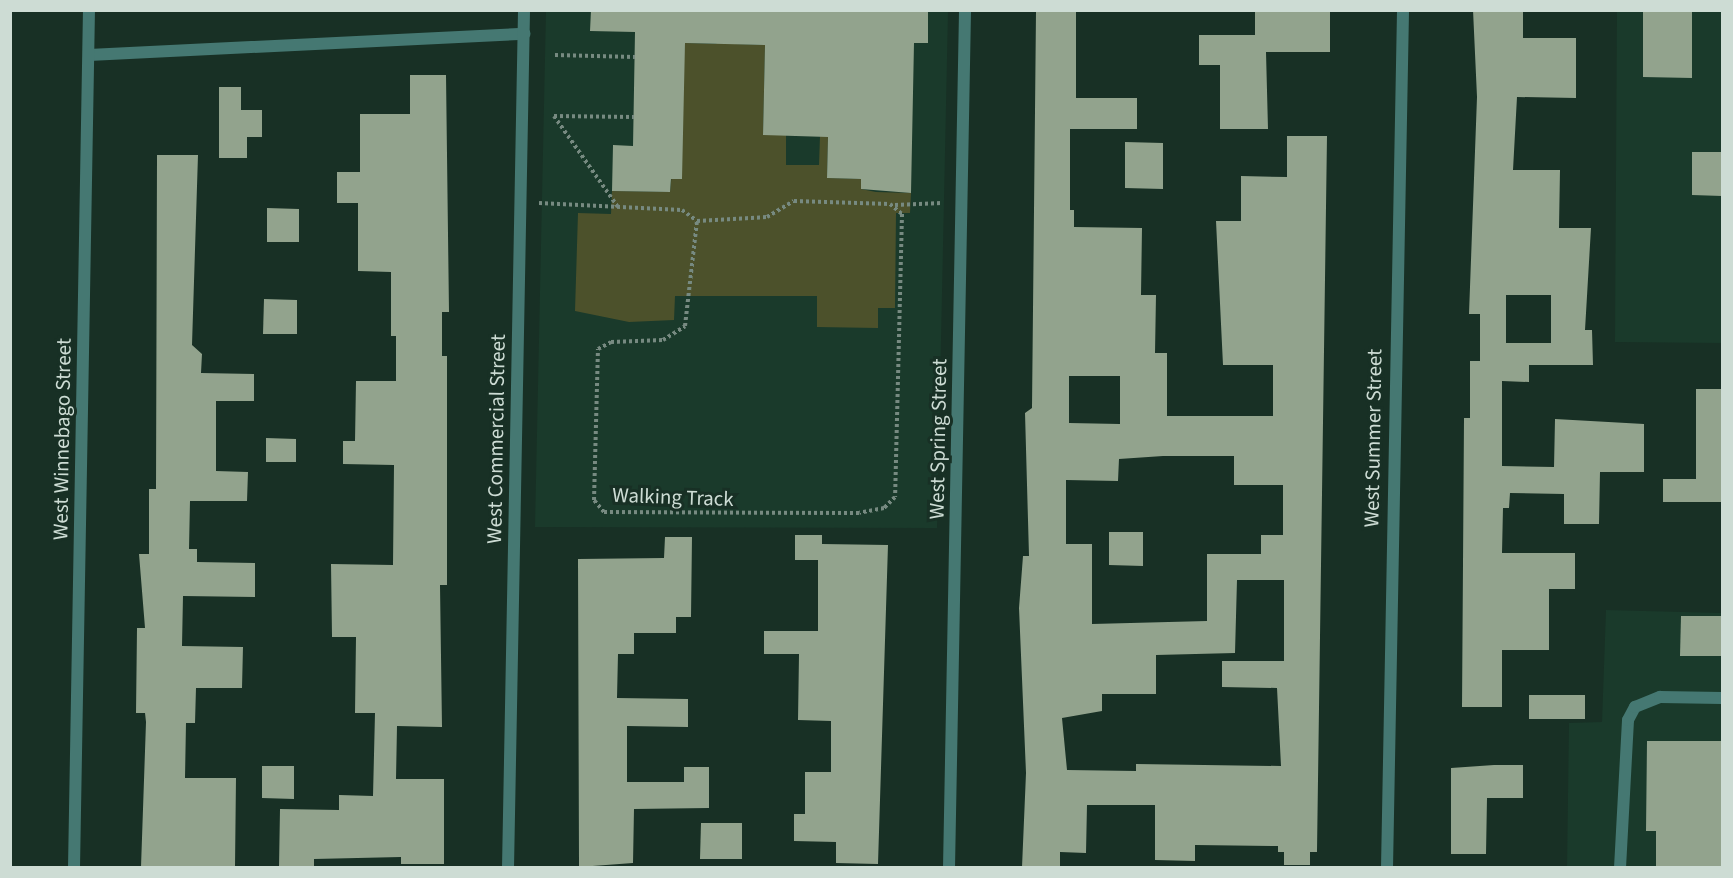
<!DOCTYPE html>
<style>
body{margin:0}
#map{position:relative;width:1733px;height:878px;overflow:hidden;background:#183025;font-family:"Source Sans 3",sans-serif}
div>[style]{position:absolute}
.built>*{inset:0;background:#1a3a2b}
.green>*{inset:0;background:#4c512b}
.building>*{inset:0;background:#92a38d}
.path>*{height:4px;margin-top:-2px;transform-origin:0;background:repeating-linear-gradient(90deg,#778a81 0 3px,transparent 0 6px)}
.service>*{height:12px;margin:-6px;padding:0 6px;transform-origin:6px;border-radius:6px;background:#457872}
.minor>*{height:12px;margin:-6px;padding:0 6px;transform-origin:6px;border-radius:6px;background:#457872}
span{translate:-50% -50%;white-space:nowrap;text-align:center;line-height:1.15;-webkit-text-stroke:6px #183025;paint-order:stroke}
.street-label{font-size:21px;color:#cddcd4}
.frame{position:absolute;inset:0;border:12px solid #cddcd4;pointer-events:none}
</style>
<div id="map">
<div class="built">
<div style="clip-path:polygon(546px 11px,948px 11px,937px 528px,535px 527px)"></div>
<div style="clip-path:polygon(1617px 11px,1722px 11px,1722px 343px,1615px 342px)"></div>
<div style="clip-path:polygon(1606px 610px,1722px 613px,1722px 867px,1567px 868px,1569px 723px,1602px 722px)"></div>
</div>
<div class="green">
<div style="clip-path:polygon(725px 35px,734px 44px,765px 45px,763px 134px,786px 135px,786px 165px,819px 165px,820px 136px,828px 136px,827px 178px,861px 179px,861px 189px,876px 192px,911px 193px,910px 213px,896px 213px,895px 308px,878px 308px,878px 328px,817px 327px,817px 296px,675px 296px,674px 320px,629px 322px,575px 311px,578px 213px,611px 214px,612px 191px,670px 192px,685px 43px,716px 44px)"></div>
</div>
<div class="building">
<div style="clip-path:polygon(591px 10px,928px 10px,928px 43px,914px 43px,911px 193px,861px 189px,861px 179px,827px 178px,828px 137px,763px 135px,765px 45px,685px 43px,682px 179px,671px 179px,670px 192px,612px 191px,613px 145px,633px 146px,635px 32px,590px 31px)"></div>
<div style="clip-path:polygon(1255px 10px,1330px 10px,1330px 52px,1266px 52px,1268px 129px,1220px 129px,1220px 65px,1199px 65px,1199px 35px,1255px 35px)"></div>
<div style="clip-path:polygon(evenodd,1473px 10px,1523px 10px,1523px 38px,1576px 38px,1576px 98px,1517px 97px,1513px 170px,1560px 170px,1559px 228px,1591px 228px,1585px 330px,1592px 330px,1593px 365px,1529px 365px,1529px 382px,1502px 381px,1502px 466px,1554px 467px,1555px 419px,1644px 424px,1644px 472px,1600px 472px,1599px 524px,1564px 524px,1564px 494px,1510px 493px,1509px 508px,1503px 508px,1502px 553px,1575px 553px,1575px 589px,1549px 589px,1549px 650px,1502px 650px,1502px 707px,1462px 707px,1464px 418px,1470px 418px,1470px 361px,1480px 361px,1480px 314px,1469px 314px,1477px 97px,1473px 10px,1506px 295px,1551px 295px,1551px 343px,1506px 343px,1506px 295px)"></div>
<div style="clip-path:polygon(1643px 10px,1692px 10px,1692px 78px,1643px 77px)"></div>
<div style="clip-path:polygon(evenodd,1036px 11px,1076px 11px,1076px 98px,1137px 98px,1137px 129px,1070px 129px,1070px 210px,1074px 210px,1074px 227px,1142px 228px,1141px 295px,1156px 295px,1155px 353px,1167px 353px,1167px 416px,1273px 416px,1273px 365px,1223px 365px,1216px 221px,1241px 221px,1241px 176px,1287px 177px,1287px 136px,1327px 136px,1317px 852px,1310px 852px,1310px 865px,1284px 865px,1284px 852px,1278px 852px,1278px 846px,1195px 845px,1195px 861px,1155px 860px,1155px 805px,1087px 805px,1086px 853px,1060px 852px,1060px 867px,1022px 867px,1026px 773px,1019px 608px,1023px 556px,1029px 556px,1025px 413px,1032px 408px,1036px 11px,1069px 376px,1120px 376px,1120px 424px,1069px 423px,1069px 376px,1036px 11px,1163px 456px,1234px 456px,1234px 485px,1283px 485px,1283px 535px,1261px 535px,1261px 554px,1207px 554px,1207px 621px,1092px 624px,1092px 544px,1066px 544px,1066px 480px,1118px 481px,1119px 459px,1163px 456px,1036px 11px,1237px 580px,1284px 580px,1284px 661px,1222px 661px,1222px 687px,1277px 688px,1281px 766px,1136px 764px,1136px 771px,1067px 770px,1062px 718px,1102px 711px,1102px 694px,1156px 694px,1156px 655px,1235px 653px,1237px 580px)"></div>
<div style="clip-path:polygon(410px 75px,446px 75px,449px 312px,442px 312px,442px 356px,447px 356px,447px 585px,440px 585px,442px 727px,397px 726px,396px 779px,444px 779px,444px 864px,401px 864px,401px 857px,314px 859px,314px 867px,279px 867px,280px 809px,339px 810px,339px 795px,373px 796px,375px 713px,355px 713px,356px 637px,332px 637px,331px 564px,393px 565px,394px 465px,343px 464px,343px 441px,355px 441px,356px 381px,396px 381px,396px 336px,391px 336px,391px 272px,358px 271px,358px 203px,337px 203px,337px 172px,360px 172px,360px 114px,410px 114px)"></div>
<div style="clip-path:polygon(219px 87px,241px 87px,241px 110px,262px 110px,262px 137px,247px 137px,247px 158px,219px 158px)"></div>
<div style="clip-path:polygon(1125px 142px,1163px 143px,1163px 189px,1125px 188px)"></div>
<div style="clip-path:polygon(1692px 152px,1722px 152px,1722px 196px,1692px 195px)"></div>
<div style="clip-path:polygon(157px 155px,198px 155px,192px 345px,202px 354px,201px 373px,254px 374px,254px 401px,216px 401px,216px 471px,248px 472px,247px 501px,190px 501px,189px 549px,197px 549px,197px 562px,255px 563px,255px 597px,183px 596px,182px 646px,243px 647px,242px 688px,196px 688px,195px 723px,186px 723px,185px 778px,236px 778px,235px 867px,141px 867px,146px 722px,145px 713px,136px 713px,137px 628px,145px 628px,139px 554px,149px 554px,149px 489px,156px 489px)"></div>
<div style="clip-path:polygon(267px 208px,299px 209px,299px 242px,267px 242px)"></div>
<div style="clip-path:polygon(264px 299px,297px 300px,297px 334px,263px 334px)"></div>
<div style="clip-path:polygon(1696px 389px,1722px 389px,1722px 502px,1663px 502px,1663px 479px,1696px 479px)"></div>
<div style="clip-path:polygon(266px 438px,296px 439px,296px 462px,266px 462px)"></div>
<div style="clip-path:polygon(1109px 532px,1143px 532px,1143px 566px,1109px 565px)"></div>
<div style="clip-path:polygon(795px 535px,822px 535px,822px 544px,888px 545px,878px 864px,836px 863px,836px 842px,794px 841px,794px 814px,805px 814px,805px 772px,831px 772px,831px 721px,798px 720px,799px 654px,764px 654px,764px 631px,818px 631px,818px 560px,795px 560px)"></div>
<div style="clip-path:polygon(665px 537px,692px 537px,691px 617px,676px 617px,676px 633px,634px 633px,634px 654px,618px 654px,617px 698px,688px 699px,688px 727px,627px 726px,627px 782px,684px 782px,684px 767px,709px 767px,709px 808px,634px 809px,633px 863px,579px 867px,578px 559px,664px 558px)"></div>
<div style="clip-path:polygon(1681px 616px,1722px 616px,1722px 656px,1680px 656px)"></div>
<div style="clip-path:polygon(1529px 695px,1585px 695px,1585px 719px,1529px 719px)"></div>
<div style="clip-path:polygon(1647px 741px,1722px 741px,1722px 867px,1656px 867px,1656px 831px,1646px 831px)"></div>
<div style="clip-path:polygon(1494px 765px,1523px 765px,1523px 798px,1487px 798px,1486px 854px,1451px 854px,1451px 768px)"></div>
<div style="clip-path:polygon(262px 766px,294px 766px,294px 799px,262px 798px)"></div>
<div style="clip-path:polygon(701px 823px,742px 823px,742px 859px,700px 859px)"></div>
</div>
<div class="path">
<div style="left:555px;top:55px;width:80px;rotate:1.4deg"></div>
<div style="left:554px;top:116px;width:111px;rotate:54.9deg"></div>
<div style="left:554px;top:116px;width:80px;rotate:0.7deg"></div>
<div style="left:794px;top:201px;width:96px;rotate:1.8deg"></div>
<div style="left:890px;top:204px;width:16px;rotate:40deg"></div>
<div style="left:902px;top:214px;width:283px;rotate:91.4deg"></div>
<div style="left:895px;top:497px;width:16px;rotate:135deg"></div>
<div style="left:884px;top:508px;width:25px;rotate:169deg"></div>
<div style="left:859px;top:513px;width:255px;rotate:-179.8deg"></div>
<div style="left:604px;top:512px;width:16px;rotate:-130deg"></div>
<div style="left:594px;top:500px;width:151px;rotate:-88.5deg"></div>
<div style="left:598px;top:349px;width:15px;rotate:-28deg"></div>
<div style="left:611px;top:342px;width:52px;rotate:-2.2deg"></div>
<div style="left:663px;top:340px;width:26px;rotate:-32deg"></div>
<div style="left:685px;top:326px;width:106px;rotate:-83.5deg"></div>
<div style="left:697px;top:221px;width:70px;rotate:-3.3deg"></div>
<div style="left:767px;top:217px;width:31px;rotate:-31deg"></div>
<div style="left:539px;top:203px;width:143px;rotate:2.8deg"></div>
<div style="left:682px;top:210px;width:19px;rotate:36deg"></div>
<div style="left:895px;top:205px;width:47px;rotate:-2.4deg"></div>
</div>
<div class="service">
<div style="left:89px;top:55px;width:436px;rotate:-2.8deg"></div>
<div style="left:1620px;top:868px;width:148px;rotate:-86.9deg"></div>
<div style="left:1628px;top:720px;width:15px;rotate:-62deg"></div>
<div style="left:1635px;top:707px;width:27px;rotate:-22deg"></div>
<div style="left:1660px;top:697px;width:62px;rotate:0.9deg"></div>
</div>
<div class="minor">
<div style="left:74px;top:868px;width:858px;rotate:-89deg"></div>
<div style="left:508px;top:868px;width:858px;rotate:-88.93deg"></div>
<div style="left:949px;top:868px;width:858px;rotate:-88.93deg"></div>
<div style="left:1387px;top:868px;width:858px;rotate:-88.93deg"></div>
</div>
<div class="street-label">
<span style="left:1373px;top:438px;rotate:-89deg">West Summer Street</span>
<span style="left:62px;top:439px;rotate:-89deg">West Winnebago Street</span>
<span style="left:496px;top:439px;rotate:-89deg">West Commercial Street</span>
<span style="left:938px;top:439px;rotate:-89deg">West Spring Street</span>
<span style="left:673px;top:497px;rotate:2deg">Walking Track</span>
</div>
<div class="frame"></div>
</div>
